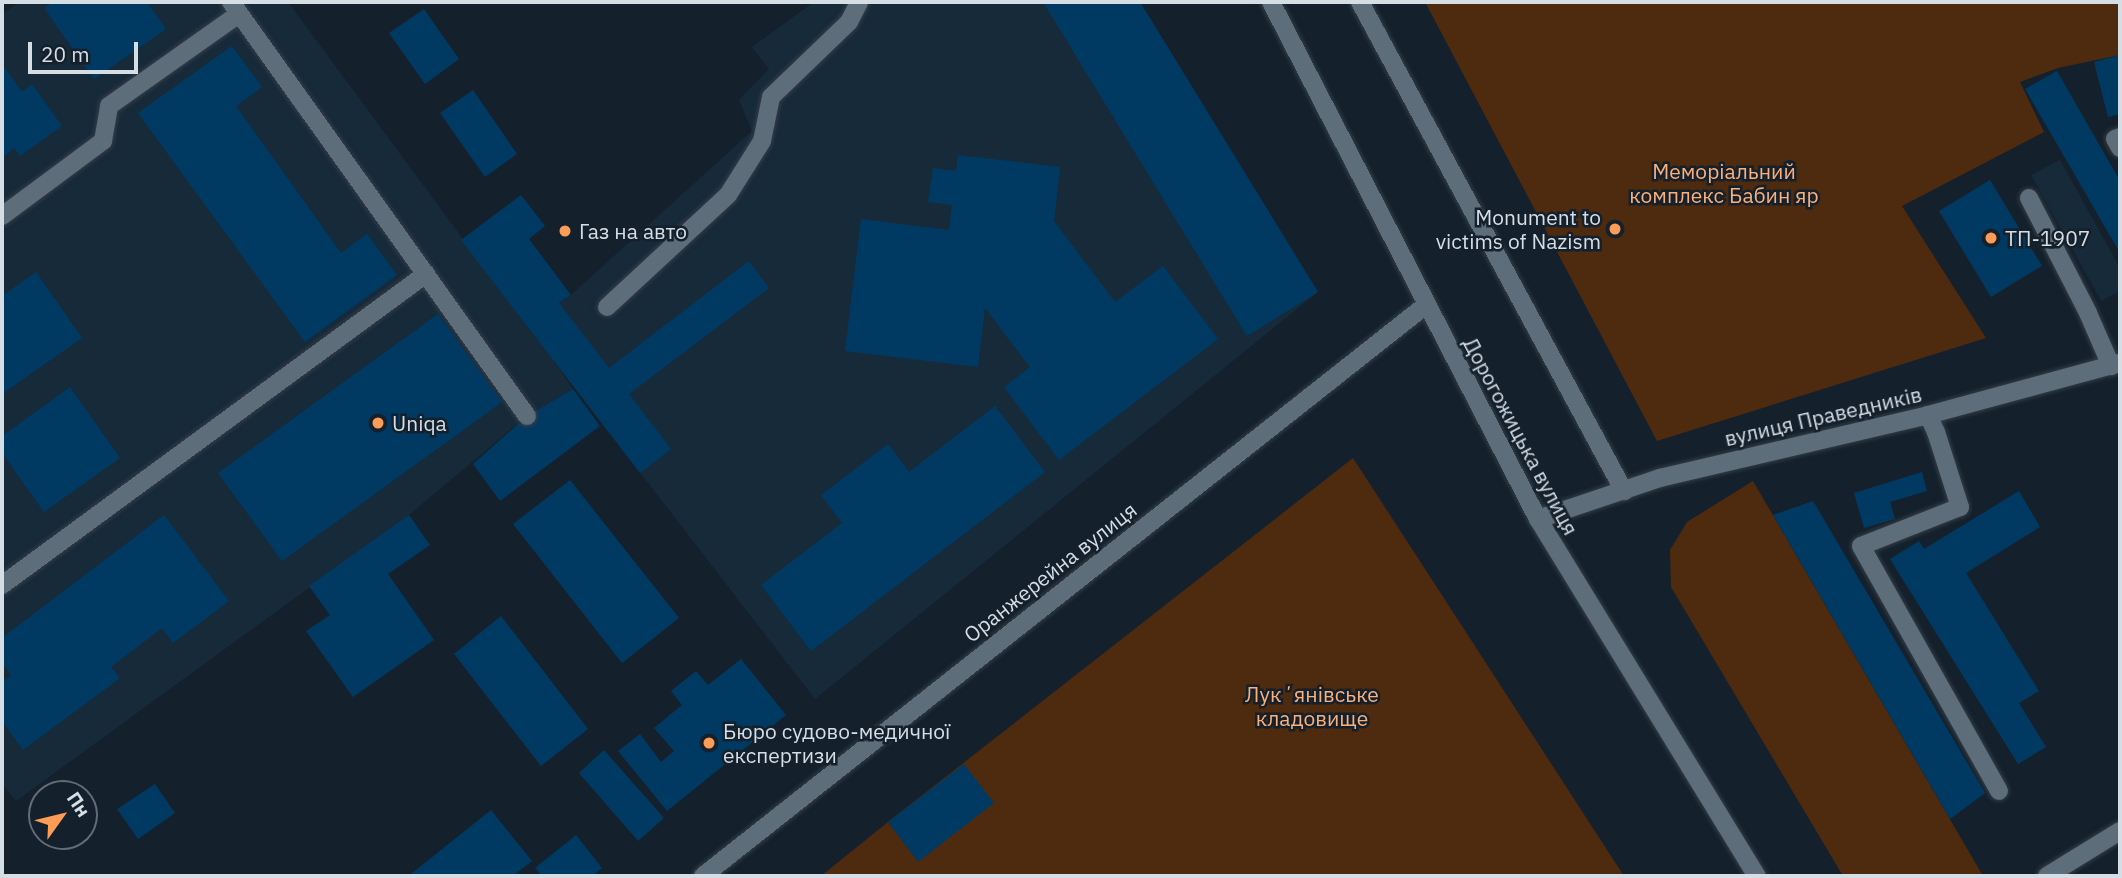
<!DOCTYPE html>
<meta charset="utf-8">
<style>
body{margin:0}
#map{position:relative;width:2122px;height:878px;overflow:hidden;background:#14212c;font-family:"IBM Plex Sans",sans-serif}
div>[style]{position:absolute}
.built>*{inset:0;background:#172a3a}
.green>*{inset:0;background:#4e2a0f}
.building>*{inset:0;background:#003a63}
.roads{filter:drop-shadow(0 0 2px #353d46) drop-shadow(0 0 2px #353d46)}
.lane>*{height:18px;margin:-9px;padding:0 9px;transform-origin:9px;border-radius:9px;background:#5d6d7a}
.street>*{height:18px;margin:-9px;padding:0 9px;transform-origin:9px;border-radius:9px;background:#5d6d7a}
.secondary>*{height:18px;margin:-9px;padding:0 9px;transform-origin:9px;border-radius:9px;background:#5d6d7a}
.dots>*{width:19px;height:19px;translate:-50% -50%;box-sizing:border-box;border:4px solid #14212c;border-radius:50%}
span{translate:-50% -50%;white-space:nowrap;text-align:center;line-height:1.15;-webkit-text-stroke:5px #14212c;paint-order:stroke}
.park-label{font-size:21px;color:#fdaf7a}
.poi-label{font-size:21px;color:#d5dde5}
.right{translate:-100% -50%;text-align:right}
.left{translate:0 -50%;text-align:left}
.street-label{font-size:21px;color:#d5dde5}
.frame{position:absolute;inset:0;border:4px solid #d5dde5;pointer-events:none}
.north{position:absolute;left:28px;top:780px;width:70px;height:70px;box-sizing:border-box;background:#14212c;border:2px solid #616c76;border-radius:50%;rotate:56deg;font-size:19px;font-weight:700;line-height:28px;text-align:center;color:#d5dde5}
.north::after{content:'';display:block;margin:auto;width:24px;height:32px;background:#fd9c56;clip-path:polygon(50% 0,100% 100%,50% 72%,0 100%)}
.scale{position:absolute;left:28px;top:42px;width:110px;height:32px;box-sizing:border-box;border:4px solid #d5dde5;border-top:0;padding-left:9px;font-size:21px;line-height:24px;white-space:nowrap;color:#d5dde5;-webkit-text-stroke:5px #14212c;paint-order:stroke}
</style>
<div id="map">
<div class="built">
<div style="clip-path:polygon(19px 2px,288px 2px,528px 327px,571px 295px,752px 131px,739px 100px,769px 69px,752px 47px,814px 2px,1140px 2px,1318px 292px,815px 699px,551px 357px,573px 389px,527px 416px,409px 515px,16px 801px,2px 783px,2px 14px)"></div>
<div style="clip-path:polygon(2060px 160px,2120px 268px,2120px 291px,2101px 301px,2031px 175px)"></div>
</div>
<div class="green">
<div style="clip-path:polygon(1425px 2px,2120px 2px,2120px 55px,2058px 68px,2020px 82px,2044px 132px,1902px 206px,1986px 338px,1657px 441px)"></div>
<div style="clip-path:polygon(1353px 458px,1624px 876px,821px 876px,888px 822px)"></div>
<div style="clip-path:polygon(1753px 481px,1983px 876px,1843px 876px,1671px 587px,1670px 550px,1687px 522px)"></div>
</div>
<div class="building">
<div style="clip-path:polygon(53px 2px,147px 2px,166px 29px,94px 79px,44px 8px)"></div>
<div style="clip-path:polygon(1043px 2px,1140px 2px,1318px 292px,1247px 336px)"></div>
<div style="clip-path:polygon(424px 9px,459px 59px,425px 84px,389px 33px)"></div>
<div style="clip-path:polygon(232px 46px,262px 87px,236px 106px,341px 253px,367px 234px,397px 275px,305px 342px,138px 113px)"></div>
<div style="clip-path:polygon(2120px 55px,2120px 114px,2108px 117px,2094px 62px)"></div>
<div style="clip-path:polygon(2px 64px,22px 92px,32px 84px,62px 126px,20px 156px,14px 148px,2px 158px)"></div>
<div style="clip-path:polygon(2057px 71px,2120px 181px,2120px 253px,2025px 89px)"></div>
<div style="clip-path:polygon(473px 90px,517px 154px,485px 177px,440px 113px)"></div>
<div style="clip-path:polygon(958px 155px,1060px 167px,1054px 221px,1115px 302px,1163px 266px,1218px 339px,1059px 460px,1004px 387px,1030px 367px,985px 308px,978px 367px,845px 351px,861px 219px,949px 230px,952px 205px,928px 202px,933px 168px,956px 171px)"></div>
<div style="clip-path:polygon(1990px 180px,2042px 266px,1991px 297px,1939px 211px)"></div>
<div style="clip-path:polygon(521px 195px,545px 226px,529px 239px,571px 295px,559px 303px,609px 368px,749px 261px,769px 288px,629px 394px,671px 449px,640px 473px,461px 240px)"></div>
<div style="clip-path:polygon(36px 272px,82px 338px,2px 394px,2px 296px)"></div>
<div style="clip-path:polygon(438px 314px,502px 402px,282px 561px,218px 473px)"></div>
<div style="clip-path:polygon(70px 387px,120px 458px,44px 512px,2px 453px,2px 436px)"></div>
<div style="clip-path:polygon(573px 389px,600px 426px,500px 501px,473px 464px,527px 416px)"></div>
<div style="clip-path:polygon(995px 406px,1045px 472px,811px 651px,761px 585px,842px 523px,821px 495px,888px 444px,909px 472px)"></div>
<div style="clip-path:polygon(1922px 472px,1927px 491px,1890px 502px,1895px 519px,1864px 528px,1854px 493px)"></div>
<div style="clip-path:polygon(570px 480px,679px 618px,622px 663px,513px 524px)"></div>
<div style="clip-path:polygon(2019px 491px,2040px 527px,1966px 573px,2039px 691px,2019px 703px,2046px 747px,2018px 764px,1890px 559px,1919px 541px,1924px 549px)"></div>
<div style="clip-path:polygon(1813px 501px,1985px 793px,1950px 819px,1773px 515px)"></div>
<div style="clip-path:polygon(164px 515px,229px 601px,173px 643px,162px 628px,111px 667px,120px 678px,23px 750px,2px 721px,2px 683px,11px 675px,2px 662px,2px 638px)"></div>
<div style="clip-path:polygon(409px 515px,430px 545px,388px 574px,434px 640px,353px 697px,306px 631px,330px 615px,309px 586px)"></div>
<div style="clip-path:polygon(501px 616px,588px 729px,541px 766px,454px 654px)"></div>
<div style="clip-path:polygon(741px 659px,786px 715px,667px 811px,618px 751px,640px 734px,661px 762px,674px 751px,654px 728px,682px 705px,671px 691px,696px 671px,708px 685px)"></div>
<div style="clip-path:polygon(604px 750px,664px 818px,638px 841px,579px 773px)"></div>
<div style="clip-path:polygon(964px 764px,994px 803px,918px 862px,888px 822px)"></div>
<div style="clip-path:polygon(155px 784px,175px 813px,138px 839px,117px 809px)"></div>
<div style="clip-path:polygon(491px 810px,532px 861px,513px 876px,413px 876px,411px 874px)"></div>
<div style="clip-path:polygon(576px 835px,602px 868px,592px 876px,542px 876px,535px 868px)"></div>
</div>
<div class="roads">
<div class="lane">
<div style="left:231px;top:2px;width:509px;rotate:54.44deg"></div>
<div style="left:2120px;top:137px;width:5px;rotate:158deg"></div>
<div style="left:2115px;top:139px;width:10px;rotate:61deg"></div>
<div style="left:2029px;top:198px;width:129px;rotate:62.8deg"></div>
<div style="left:2088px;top:313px;width:58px;rotate:66.5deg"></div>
<div style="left:2px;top:216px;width:126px;rotate:-36.6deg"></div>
<div style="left:103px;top:141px;width:36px;rotate:-80deg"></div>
<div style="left:109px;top:106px;width:159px;rotate:-35.3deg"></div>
<div style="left:607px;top:307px;width:165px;rotate:-42.8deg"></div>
<div style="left:728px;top:195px;width:64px;rotate:-57.8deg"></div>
<div style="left:762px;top:141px;width:45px;rotate:-78.4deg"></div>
<div style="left:771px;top:97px;width:108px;rotate:-43.9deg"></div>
<div style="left:849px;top:22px;width:22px;rotate:-63deg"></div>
<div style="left:1928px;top:415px;width:19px;rotate:65deg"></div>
<div style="left:1936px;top:432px;width:79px;rotate:72.3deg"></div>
<div style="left:1960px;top:507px;width:106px;rotate:158.5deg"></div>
<div style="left:1861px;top:546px;width:281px;rotate:60.6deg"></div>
<div style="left:2px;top:585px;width:526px;rotate:-36.26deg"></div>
<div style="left:2047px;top:876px;width:86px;rotate:-31.7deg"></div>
</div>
<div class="street">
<div style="left:1360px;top:2px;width:556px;rotate:61.64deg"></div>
<div style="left:1538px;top:519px;width:129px;rotate:-18.6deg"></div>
<div style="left:1660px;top:478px;width:275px;rotate:-13.2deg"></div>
<div style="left:1928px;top:415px;width:199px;rotate:-15.2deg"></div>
<div style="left:703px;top:876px;width:921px;rotate:-38.3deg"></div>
</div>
<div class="secondary">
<div style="left:1271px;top:2px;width:582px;rotate:62.69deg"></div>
<div style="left:1538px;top:519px;width:419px;rotate:58.5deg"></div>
</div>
</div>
<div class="dots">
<div style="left:1615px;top:229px;background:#fd9c56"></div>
<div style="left:565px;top:231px;background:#fd9c56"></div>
<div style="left:1991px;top:238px;background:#fd9c56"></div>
<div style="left:378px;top:423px;background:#fd9c56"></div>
<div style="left:709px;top:743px;background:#fd9c56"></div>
</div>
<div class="park-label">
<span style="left:1724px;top:183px">Меморіальний<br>комплекс Бабин яр</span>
<span style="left:1312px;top:706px">Лукʼянівське<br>кладовище</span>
</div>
<div class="poi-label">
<span class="right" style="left:1601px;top:229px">Monument to<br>victims of Nazism</span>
<span class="left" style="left:579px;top:231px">Газ на авто</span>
<span class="left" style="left:2005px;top:238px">ТП-1907</span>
<span class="left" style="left:392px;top:423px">Uniqa</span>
<span class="left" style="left:723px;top:743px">Бюро судово-медичної<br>експертизи</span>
</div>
<div class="street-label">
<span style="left:1823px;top:416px;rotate:-13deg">вулиця Праведників</span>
<span style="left:1521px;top:436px;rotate:62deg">Дорогожицька вулиця</span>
<span style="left:1050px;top:572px;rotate:-38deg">Оранжерейна вулиця</span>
</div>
<div class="frame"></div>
<div class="north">Пн</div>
<div class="scale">20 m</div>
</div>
